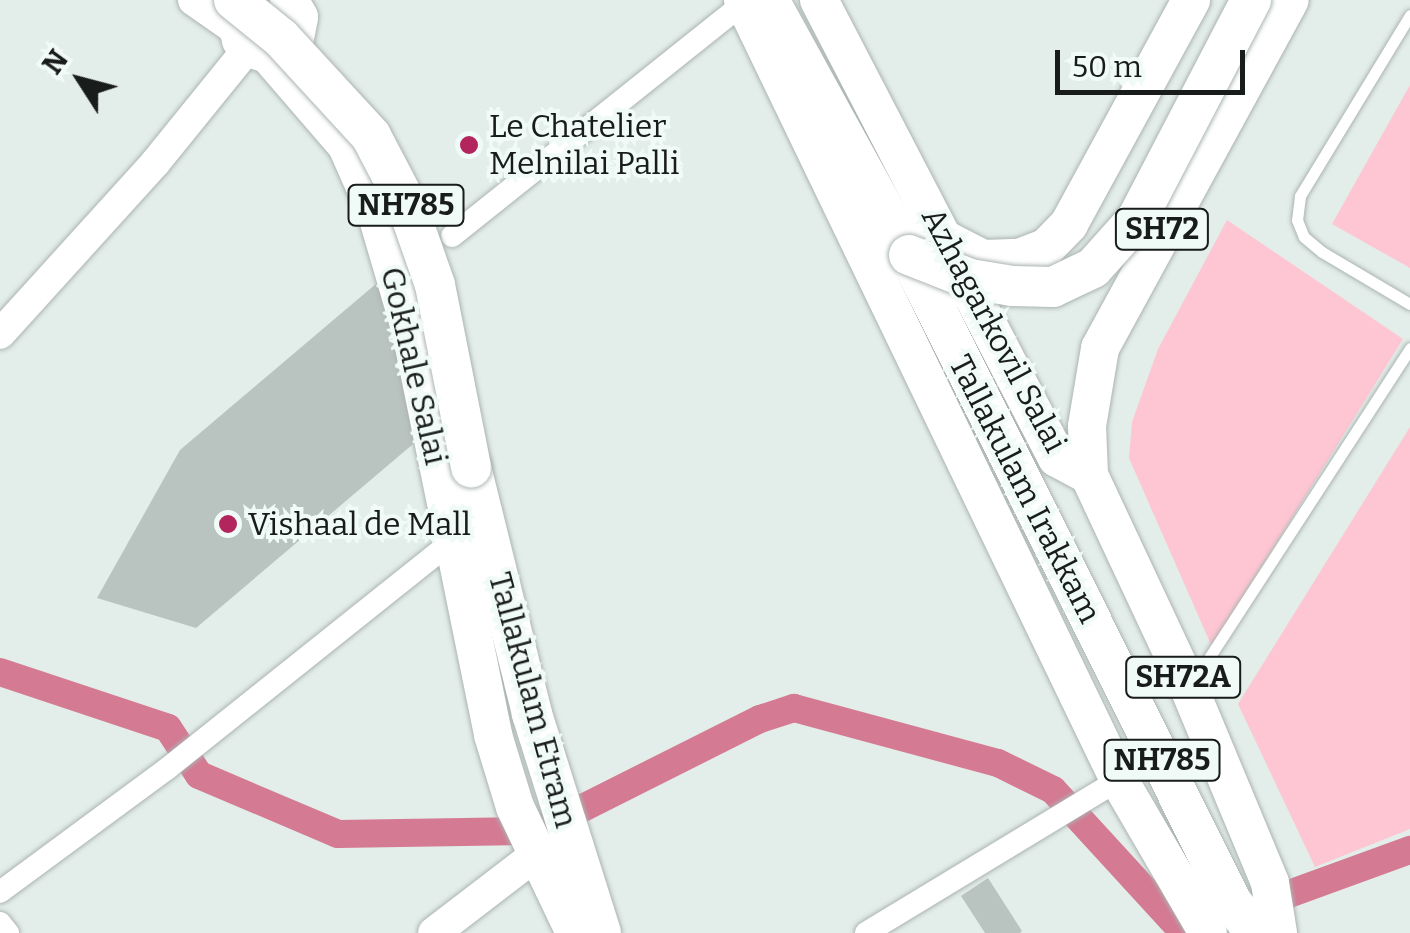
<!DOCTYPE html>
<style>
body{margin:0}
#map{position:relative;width:1410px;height:933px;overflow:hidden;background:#e3edea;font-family:Bitter,serif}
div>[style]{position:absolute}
.green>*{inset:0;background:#fec6d3}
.canal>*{height:28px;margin:-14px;padding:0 14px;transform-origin:14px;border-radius:14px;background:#d47a93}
.building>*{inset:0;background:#b9c3c0}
.roads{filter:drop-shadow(0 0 2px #abb4b2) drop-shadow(0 0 2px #abb4b2)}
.service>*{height:11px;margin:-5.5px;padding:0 5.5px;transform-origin:5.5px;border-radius:5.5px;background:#fff}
.minor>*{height:22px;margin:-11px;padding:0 11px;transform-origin:11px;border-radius:11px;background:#fff}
.tertiary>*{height:30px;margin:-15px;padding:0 15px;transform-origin:15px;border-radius:15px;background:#fff}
.secondary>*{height:32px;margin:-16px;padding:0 16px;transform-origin:16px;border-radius:16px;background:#fff}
.primary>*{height:38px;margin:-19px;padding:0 19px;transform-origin:19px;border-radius:19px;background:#fff}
.trunk>*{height:40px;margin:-20px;padding:0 20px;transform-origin:20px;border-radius:20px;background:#fff}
.bridges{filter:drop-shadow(0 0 2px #abb4b2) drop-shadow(0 0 2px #abb4b2)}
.trunk-bridge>*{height:40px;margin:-20px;padding:0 20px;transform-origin:20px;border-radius:20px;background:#fff}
.dots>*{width:28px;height:28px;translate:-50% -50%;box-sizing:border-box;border:5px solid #f0faf7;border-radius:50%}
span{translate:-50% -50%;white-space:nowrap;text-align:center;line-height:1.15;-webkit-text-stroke:8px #f0faf7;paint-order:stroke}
.shield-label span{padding:2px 8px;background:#f0faf7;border:2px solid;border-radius:8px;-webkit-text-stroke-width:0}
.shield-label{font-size:30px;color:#181c1b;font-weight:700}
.poi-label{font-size:32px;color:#181c1b}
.left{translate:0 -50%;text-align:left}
.street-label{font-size:32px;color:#181c1b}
.north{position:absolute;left:30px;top:30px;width:100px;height:100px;-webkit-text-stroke:8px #f0faf7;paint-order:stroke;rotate:306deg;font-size:28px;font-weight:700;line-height:40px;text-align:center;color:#181c1b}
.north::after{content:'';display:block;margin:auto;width:35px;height:45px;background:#181c1b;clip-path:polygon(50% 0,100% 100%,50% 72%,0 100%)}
.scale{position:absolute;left:1055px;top:50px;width:190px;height:45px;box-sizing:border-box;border:5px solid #181c1b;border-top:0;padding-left:12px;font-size:30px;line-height:35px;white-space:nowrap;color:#181c1b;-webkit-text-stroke:8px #f0faf7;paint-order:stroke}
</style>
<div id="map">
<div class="green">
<div style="clip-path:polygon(1410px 85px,1410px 268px,1332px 224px)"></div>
<div style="clip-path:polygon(1227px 220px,1403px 339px,1212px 647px,1129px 458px,1132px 422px,1158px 349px)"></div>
<div style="clip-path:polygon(1410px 427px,1410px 829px,1315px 867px,1238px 704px)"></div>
</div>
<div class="canal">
<div style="left:0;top:672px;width:177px;rotate:18.4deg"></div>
<div style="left:168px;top:728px;width:56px;rotate:56.6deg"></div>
<div style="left:199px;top:775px;width:151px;rotate:23deg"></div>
<div style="left:338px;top:834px;width:199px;rotate:-0.9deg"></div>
<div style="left:537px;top:831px;width:250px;rotate:-26.7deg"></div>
<div style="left:760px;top:719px;width:36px;rotate:-18deg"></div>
<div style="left:794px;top:708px;width:211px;rotate:15.1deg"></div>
<div style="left:998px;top:763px;width:61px;rotate:26.1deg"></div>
<div style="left:1053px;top:790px;width:194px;rotate:47.5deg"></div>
<div style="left:1256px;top:906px;width:164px;rotate:-20deg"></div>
</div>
<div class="building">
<div style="clip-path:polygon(377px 283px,419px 439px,196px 628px,97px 598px,180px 450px)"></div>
<div style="clip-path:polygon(988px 878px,1022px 931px,1020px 933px,985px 933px,961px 896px)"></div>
</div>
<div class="roads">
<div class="service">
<div style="left:1410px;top:15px;width:212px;rotate:121.3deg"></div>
<div style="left:1300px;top:196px;width:24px;rotate:97deg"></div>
<div style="left:1297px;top:220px;width:18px;rotate:68deg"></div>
<div style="left:1304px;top:237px;width:23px;rotate:40deg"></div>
<div style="left:1322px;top:252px;width:102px;rotate:30.6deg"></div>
<div style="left:1194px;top:681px;width:397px;rotate:-57deg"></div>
</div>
<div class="minor">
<div style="left:452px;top:236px;width:375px;rotate:-38.6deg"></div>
<div style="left:0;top:892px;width:209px;rotate:-36.4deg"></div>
<div style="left:168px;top:768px;width:364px;rotate:-38.6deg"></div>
<div style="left:0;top:923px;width:13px;rotate:51deg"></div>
<div style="left:866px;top:933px;width:296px;rotate:-31.2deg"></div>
</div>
<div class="tertiary">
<div style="left:0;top:334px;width:231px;rotate:-47.8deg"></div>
<div style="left:155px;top:163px;width:148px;rotate:-51deg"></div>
</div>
<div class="secondary">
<div style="left:194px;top:0;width:52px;rotate:34.9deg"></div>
<div style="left:434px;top:933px;width:130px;rotate:-37.5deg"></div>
</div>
<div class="primary">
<div style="left:246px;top:0;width:22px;rotate:117deg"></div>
<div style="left:236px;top:20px;width:21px;rotate:76deg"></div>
<div style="left:241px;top:40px;width:11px;rotate:49deg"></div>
<div style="left:248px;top:48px;width:21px;rotate:17deg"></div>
<div style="left:268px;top:54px;width:11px;rotate:-10deg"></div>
<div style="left:279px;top:52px;width:21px;rotate:-41deg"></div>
<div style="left:295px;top:38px;width:21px;rotate:-79deg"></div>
<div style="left:299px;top:17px;width:20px;rotate:-120deg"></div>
<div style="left:743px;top:0;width:866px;rotate:64.26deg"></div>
<div style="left:1119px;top:780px;width:177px;rotate:59.8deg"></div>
<div style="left:819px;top:0;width:516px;rotate:62.54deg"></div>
<div style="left:1057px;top:458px;width:36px;rotate:28deg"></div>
<div style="left:1089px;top:475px;width:235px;rotate:64.9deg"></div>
<div style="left:1189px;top:688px;width:211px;rotate:67.4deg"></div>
<div style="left:1270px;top:883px;width:51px;rotate:80.9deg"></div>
<div style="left:268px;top:54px;width:121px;rotate:49.3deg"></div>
<div style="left:347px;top:146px;width:72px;rotate:66.3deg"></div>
<div style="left:376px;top:212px;width:124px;rotate:73.6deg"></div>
<div style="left:411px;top:331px;width:412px;rotate:78.5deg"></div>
<div style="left:493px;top:735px;width:75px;rotate:73deg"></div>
<div style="left:515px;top:807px;width:140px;rotate:64.5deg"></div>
<div style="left:946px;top:240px;width:42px;rotate:27.2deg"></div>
<div style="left:983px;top:259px;width:36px;rotate:-2deg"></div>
<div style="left:1019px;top:258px;width:30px;rotate:-21deg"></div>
<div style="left:1047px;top:247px;width:32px;rotate:-46deg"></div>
<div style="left:1069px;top:224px;width:255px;rotate:-61.4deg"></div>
<div style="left:1089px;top:475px;width:49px;rotate:-92.3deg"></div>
<div style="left:1087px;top:426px;width:79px;rotate:-80.5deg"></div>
<div style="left:1100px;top:348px;width:396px;rotate:-61.4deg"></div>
</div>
<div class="trunk">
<div style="left:769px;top:0;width:291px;rotate:61.2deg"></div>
<div style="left:909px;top:255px;width:722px;rotate:63.51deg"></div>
<div style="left:1231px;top:901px;width:40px;rotate:53deg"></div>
<div style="left:471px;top:467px;width:254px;rotate:76.1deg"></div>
<div style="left:532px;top:714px;width:230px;rotate:72.5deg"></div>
</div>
</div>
<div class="bridges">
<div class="trunk-bridge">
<div style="left:234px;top:0;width:60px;rotate:39deg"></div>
<div style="left:281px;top:38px;width:133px;rotate:47.4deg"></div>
<div style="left:371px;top:136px;width:78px;rotate:62.4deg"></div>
<div style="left:407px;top:205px;width:85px;rotate:70.7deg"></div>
<div style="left:435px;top:285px;width:186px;rotate:78.8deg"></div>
<div style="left:909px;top:255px;width:66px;rotate:21.5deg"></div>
<div style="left:970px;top:279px;width:43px;rotate:9.5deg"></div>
<div style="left:1012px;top:286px;width:41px;rotate:1.4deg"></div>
<div style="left:1053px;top:287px;width:44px;rotate:-25.4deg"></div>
<div style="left:1093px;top:268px;width:66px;rotate:-48.1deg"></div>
<div style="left:1137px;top:219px;width:247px;rotate:-62.5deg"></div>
</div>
</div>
<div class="dots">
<div style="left:469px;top:145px;background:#b2255d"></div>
<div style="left:228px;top:524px;background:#b2255d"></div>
</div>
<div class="shield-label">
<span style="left:406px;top:205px">NH785</span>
<span style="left:1162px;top:229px">SH72</span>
<span style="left:1183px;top:677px">SH72A</span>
<span style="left:1162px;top:760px">NH785</span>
</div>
<div class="poi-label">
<span class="left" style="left:489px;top:145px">Le Chatelier<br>Melnilai Palli</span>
<span class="left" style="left:248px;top:524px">Vishaal de Mall</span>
</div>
<div class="street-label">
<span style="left:994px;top:330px;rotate:62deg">Azhagarkovil Salai</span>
<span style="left:414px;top:366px;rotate:77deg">Gokhale Salai</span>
<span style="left:1025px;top:489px;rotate:63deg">Tallakulam Irakkam</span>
<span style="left:533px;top:700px;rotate:75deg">Tallakulam Etram</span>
</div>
<div class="north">N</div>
<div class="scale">50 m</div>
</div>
